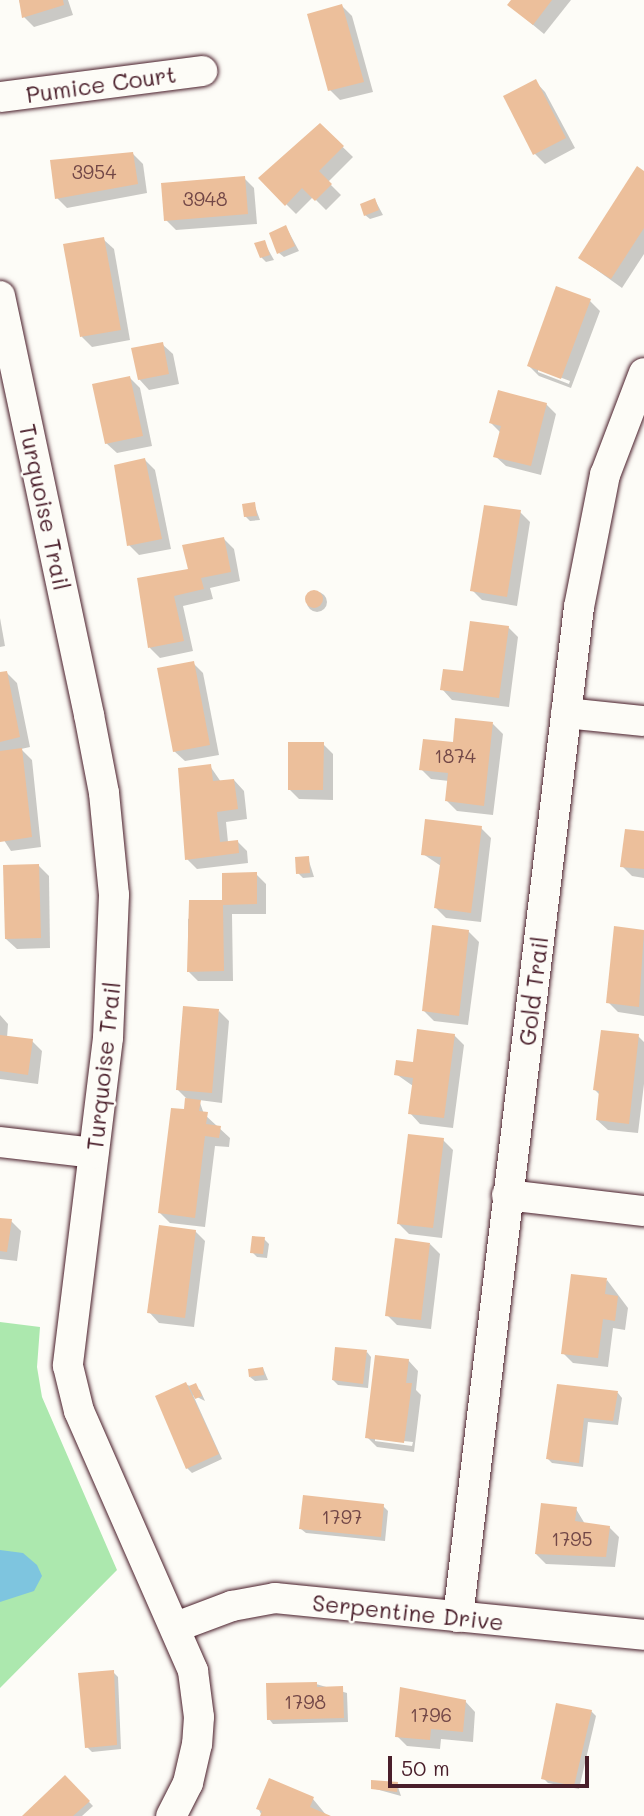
<!DOCTYPE html>
<style>
body{margin:0}
#map{position:relative;width:644px;height:1816px;overflow:hidden;background:#fdfcf7;font-family:Mali,sans-serif}
div>[style]{position:absolute}
.green>*{inset:0;background:#ace8ae}
.water>*{inset:0;background:#7ec5df}
.shadow>*{inset:0;background:#0003}
.round{border-radius:50%}
.building>*{inset:0;background:#ecbf9b}
.roads{filter:drop-shadow(0 0 2px #4a1f2b) drop-shadow(0 0 2px #4a1f2b)}
.minor>*{height:30px;margin:-15px;padding:0 15px;transform-origin:15px;border-radius:15px;background:#fdfcf7}
span{translate:-50% -50%;white-space:nowrap;text-align:center;line-height:1.15;-webkit-text-stroke:5px #fdfcf7;paint-order:stroke}
.number-label{font-size:19px;color:#724747}
.number-label span{-webkit-text-stroke-width:0}
.street-label{font-size:23px;color:#4a1f2b}
.scale{position:absolute;left:388px;top:1756px;width:201px;height:32px;box-sizing:border-box;border:4px solid #4a1f2b;border-top:0;padding-left:9px;font-size:21px;line-height:24px;white-space:nowrap;color:#4a1f2b;-webkit-text-stroke:5px #fdfcf7;paint-order:stroke}
</style>
<div id="map">
<div class="green">
<div style="clip-path:polygon(0 1322px,40px 1327px,37px 1367px,42px 1397px,117px 1570px,0 1688px)"></div>
</div>
<div class="water">
<div style="clip-path:polygon(0 1550px,23px 1553px,37px 1565px,42px 1576px,34px 1591px,0 1602px)"></div>
</div>
<div class="shadow">
<div style="clip-path:polygon(19px 0,68px 0,73px 15px,34px 27px,24px 17px)"></div>
<div style="clip-path:polygon(513px 0,571px 0,544px 34px,509px 5px)"></div>
<div style="clip-path:polygon(342px 6px,352px 16px,373px 92px,340px 100px,330px 90px)"></div>
<div style="clip-path:polygon(535px 81px,545px 92px,575px 148px,545px 164px,535px 154px,505px 97px)"></div>
<div style="clip-path:polygon(320px 125px,353px 157px,328px 182px,341px 195px,326px 210px,313px 197px,296px 214px,261px 179px)"></div>
<div style="clip-path:polygon(133px 154px,143px 164px,147px 193px,67px 208px,57px 198px)"></div>
<div style="clip-path:polygon(644px 173px,644px 254px,622px 288px,580px 258px)"></div>
<div style="clip-path:polygon(244px 178px,254px 188px,257px 224px,176px 230px,166px 220px)"></div>
<div style="clip-path:polygon(375px 200px,383px 215px,370px 219px,365px 215px)"></div>
<div style="clip-path:polygon(286px 227px,299px 251px,284px 257px,279px 253px)"></div>
<div style="clip-path:polygon(103px 239px,114px 249px,130px 340px,92px 347px,82px 337px)"></div>
<div style="clip-path:polygon(264px 242px,274px 260px,266px 262px,261px 257px)"></div>
<div style="clip-path:polygon(evenodd,590px 301px,600px 311px,571px 388px,539px 376px,529px 366px,590px 301px,538px 369px,570px 381px,569px 384px,538px 372px,538px 369px)"></div>
<div style="clip-path:polygon(162px 344px,173px 354px,179px 384px,149px 390px,139px 379px)"></div>
<div style="clip-path:polygon(130px 378px,140px 388px,152px 446px,117px 453px,106px 443px)"></div>
<div style="clip-path:polygon(546px 404px,556px 414px,541px 475px,506px 466px,495px 456px,501px 433px,491px 423px)"></div>
<div style="clip-path:polygon(145px 460px,155px 470px,171px 549px,139px 555px,129px 545px)"></div>
<div style="clip-path:polygon(254px 504px,260px 520px,250px 521px,245px 516px)"></div>
<div style="clip-path:polygon(520px 512px,530px 522px,517px 606px,482px 600px,472px 590px)"></div>
<div style="clip-path:polygon(224px 539px,234px 549px,240px 581px,210px 588px,213px 599px,183px 606px,193px 651px,160px 658px,150px 648px,139px 579px,190px 571px)"></div>
<div class="round" style="left:307px;top:592px;width:20px;height:20px"></div>
<div style="clip-path:polygon(0 618px,5px 646px,0 647px)"></div>
<div style="clip-path:polygon(508px 627px,518px 637px,509px 707px,452px 700px,442px 689px,465px 673px)"></div>
<div style="clip-path:polygon(193px 663px,203px 673px,219px 755px,185px 761px,174px 751px)"></div>
<div style="clip-path:polygon(7px 673px,17px 683px,30px 747px,21px 749px,32px 760px,41px 847px,11px 851px,0 834px,0 674px)"></div>
<div style="clip-path:polygon(493px 724px,503px 734px,493px 815px,457px 811px,447px 801px,449px 781px,431px 779px,421px 769px,454px 744px)"></div>
<div style="clip-path:polygon(323px 744px,333px 754px,333px 800px,299px 799px,289px 789px)"></div>
<div style="clip-path:polygon(210px 766px,221px 782px,234px 780px,244px 791px,247px 819px,226px 822px,228px 842px,237px 841px,247px 851px,248px 863px,197px 869px,187px 859px)"></div>
<div style="clip-path:polygon(481px 828px,491px 838px,481px 922px,446px 918px,436px 908px,441px 866px,423px 854px)"></div>
<div style="clip-path:polygon(644px 833px,644px 878px,632px 876px,622px 866px)"></div>
<div style="clip-path:polygon(308px 858px,314px 877px,303px 878px,298px 873px)"></div>
<div style="clip-path:polygon(39px 866px,49px 876px,50px 948px,17px 949px,6px 939px)"></div>
<div style="clip-path:polygon(256px 874px,266px 884px,266px 914px,232px 914px,233px 981px,198px 981px,188px 971px,188px 919px,224px 902px)"></div>
<div style="clip-path:polygon(615px 928px,644px 931px,644px 1016px,618px 1012px,608px 1002px)"></div>
<div style="clip-path:polygon(468px 931px,479px 942px,468px 1025px,434px 1021px,424px 1011px)"></div>
<div style="clip-path:polygon(219px 1011px,229px 1021px,222px 1103px,199px 1100px,204px 1114px,230px 1138px,229px 1147px,215px 1146px,205px 1227px,170px 1223px,160px 1213px,189px 1112px,187px 1099px,177px 1089px)"></div>
<div style="clip-path:polygon(0 1015px,8px 1024px,7px 1038px,32px 1041px,42px 1051px,38px 1084px,0 1079px)"></div>
<div style="clip-path:polygon(454px 1035px,464px 1045px,453px 1128px,420px 1124px,410px 1113px,413px 1086px,396px 1074px)"></div>
<div style="clip-path:polygon(638px 1036px,644px 1042px,644px 1084px,638px 1133px,608px 1130px,597px 1120px,600px 1095px,595px 1090px)"></div>
<div style="clip-path:polygon(443px 1140px,453px 1150px,442px 1238px,409px 1234px,398px 1223px)"></div>
<div style="clip-path:polygon(0 1219px,11px 1221px,21px 1231px,17px 1261px,0 1259px)"></div>
<div style="clip-path:polygon(195px 1231px,205px 1241px,194px 1327px,159px 1323px,149px 1312px)"></div>
<div style="clip-path:polygon(264px 1239px,269px 1244px,267px 1258px,257px 1257px,252px 1252px)"></div>
<div style="clip-path:polygon(430px 1244px,440px 1254px,431px 1329px,397px 1325px,387px 1315px)"></div>
<div style="clip-path:polygon(607px 1280px,628px 1308px,625px 1330px,613px 1328px,608px 1367px,573px 1363px,563px 1353px)"></div>
<div style="clip-path:polygon(367px 1352px,371px 1357px,368px 1388px,338px 1385px,333px 1380px)"></div>
<div style="clip-path:polygon(evenodd,408px 1360px,418px 1371px,416px 1390px,421px 1395px,414px 1452px,377px 1447px,367px 1437px,408px 1360px,375px 1438px,413px 1442px,412px 1446px,375px 1441px,375px 1438px)"></div>
<div style="clip-path:polygon(263px 1368px,268px 1380px,255px 1381px,250px 1377px)"></div>
<div style="clip-path:polygon(185px 1384px,200px 1390px,205px 1401px,193px 1395px,222px 1459px,192px 1473px,187px 1468px)"></div>
<div style="clip-path:polygon(558px 1386px,618px 1393px,622px 1398px,618px 1425px,588px 1422px,583px 1467px,552px 1463px,548px 1459px)"></div>
<div style="clip-path:polygon(383px 1506px,388px 1511px,385px 1541px,306px 1533px,301px 1529px)"></div>
<div style="clip-path:polygon(576px 1509px,585px 1524px,609px 1527px,619px 1537px,615px 1567px,546px 1564px,536px 1554px)"></div>
<div style="clip-path:polygon(113px 1672px,118px 1677px,121px 1749px,92px 1752px,87px 1747px)"></div>
<div style="clip-path:polygon(316px 1684px,347px 1693px,348px 1722px,273px 1724px,269px 1719px)"></div>
<div style="clip-path:polygon(465px 1701px,475px 1712px,473px 1742px,441px 1739px,440px 1749px,407px 1746px,397px 1736px)"></div>
<div style="clip-path:polygon(591px 1711px,596px 1716px,579px 1789px,548px 1783px,543px 1778px)"></div>
<div style="clip-path:polygon(65px 1777px,93px 1806px,82px 1816px,24px 1816px)"></div>
<div style="clip-path:polygon(270px 1780px,313px 1799px,327px 1816px,262px 1816px,258px 1808px)"></div>
<div style="clip-path:polygon(397px 1784px,401px 1796px,372px 1788px)"></div>
</div>
<div class="building">
<div style="clip-path:polygon(19px 0,63px 0,64px 5px,22px 18px)"></div>
<div style="clip-path:polygon(511px 0,552px 0,533px 25px,507px 5px)"></div>
<div style="clip-path:polygon(342px 4px,364px 82px,328px 91px,307px 14px)"></div>
<div style="clip-path:polygon(536px 79px,566px 138px,533px 155px,503px 96px)"></div>
<div style="clip-path:polygon(320px 123px,344px 146px,319px 171px,332px 184px,315px 201px,302px 188px,285px 206px,258px 178px)"></div>
<div style="clip-path:polygon(133px 152px,138px 184px,55px 199px,50px 160px)"></div>
<div style="clip-path:polygon(637px 166px,644px 171px,644px 228px,611px 279px,578px 258px)"></div>
<div style="clip-path:polygon(245px 176px,248px 214px,164px 221px,161px 183px)"></div>
<div style="clip-path:polygon(375px 198px,379px 210px,364px 216px,360px 204px)"></div>
<div style="clip-path:polygon(286px 225px,295px 246px,277px 254px,269px 233px)"></div>
<div style="clip-path:polygon(104px 237px,121px 330px,80px 337px,63px 244px)"></div>
<div style="clip-path:polygon(265px 240px,270px 255px,260px 258px,254px 243px)"></div>
<div style="clip-path:polygon(556px 286px,591px 299px,561px 379px,527px 366px)"></div>
<div style="clip-path:polygon(163px 342px,169px 374px,138px 380px,131px 348px)"></div>
<div style="clip-path:polygon(130px 376px,143px 436px,105px 444px,92px 384px)"></div>
<div style="clip-path:polygon(498px 390px,547px 403px,531px 466px,493px 457px,501px 426px,489px 423px)"></div>
<div style="clip-path:polygon(145px 458px,162px 539px,127px 546px,114px 465px)"></div>
<div style="clip-path:polygon(255px 502px,257px 516px,244px 517px,242px 504px)"></div>
<div style="clip-path:polygon(484px 505px,521px 510px,507px 597px,470px 591px)"></div>
<div style="clip-path:polygon(224px 537px,231px 572px,201px 578px,204px 589px,174px 596px,184px 641px,148px 648px,137px 578px,188px 569px,182px 545px)"></div>
<div class="round" style="left:305px;top:590px;width:18px;height:18px"></div>
<div style="clip-path:polygon(470px 621px,509px 626px,499px 698px,440px 690px,443px 669px,463px 671px)"></div>
<div style="clip-path:polygon(194px 661px,210px 745px,173px 752px,157px 668px)"></div>
<div style="clip-path:polygon(7px 671px,20px 737px,0 742px,0 672px)"></div>
<div style="clip-path:polygon(455px 718px,493px 722px,484px 806px,445px 801px,448px 773px,419px 770px,423px 739px,453px 742px)"></div>
<div style="clip-path:polygon(288px 742px,324px 742px,323px 790px,288px 790px)"></div>
<div style="clip-path:polygon(22px 748px,32px 837px,0 842px,0 751px)"></div>
<div style="clip-path:polygon(211px 764px,213px 781px,234px 779px,238px 809px,217px 812px,220px 842px,238px 840px,239px 853px,185px 860px,178px 768px)"></div>
<div style="clip-path:polygon(425px 819px,482px 826px,471px 913px,434px 908px,441px 857px,421px 855px)"></div>
<div style="clip-path:polygon(625px 829px,644px 831px,644px 869px,620px 867px)"></div>
<div style="clip-path:polygon(309px 856px,310px 873px,296px 874px,295px 857px)"></div>
<div style="clip-path:polygon(39px 864px,41px 938px,5px 939px,3px 865px)"></div>
<div style="clip-path:polygon(257px 872px,257px 904px,223px 905px,224px 971px,187px 972px,189px 900px,222px 900px,222px 873px)"></div>
<div style="clip-path:polygon(432px 925px,469px 930px,459px 1016px,422px 1011px)"></div>
<div style="clip-path:polygon(614px 926px,644px 930px,639px 1007px,606px 1003px)"></div>
<div style="clip-path:polygon(183px 1006px,219px 1009px,212px 1093px,176px 1090px)"></div>
<div style="clip-path:polygon(417px 1029px,455px 1034px,444px 1118px,408px 1114px,413px 1078px,394px 1075px,396px 1060px,413px 1062px)"></div>
<div style="clip-path:polygon(601px 1030px,639px 1034px,629px 1124px,596px 1120px,599px 1091px,593px 1090px)"></div>
<div style="clip-path:polygon(0 1035px,33px 1039px,28px 1075px,0 1071px)"></div>
<div style="clip-path:polygon(185px 1098px,201px 1100px,199px 1111px,208px 1112px,206px 1124px,221px 1126px,219px 1138px,205px 1136px,195px 1218px,158px 1213px,171px 1108px,184px 1109px)"></div>
<div style="clip-path:polygon(408px 1134px,444px 1138px,433px 1228px,397px 1224px)"></div>
<div style="clip-path:polygon(0 1218px,12px 1219px,7px 1252px,0 1251px)"></div>
<div style="clip-path:polygon(159px 1225px,196px 1230px,185px 1318px,147px 1313px)"></div>
<div style="clip-path:polygon(252px 1236px,265px 1237px,263px 1254px,250px 1253px)"></div>
<div style="clip-path:polygon(395px 1238px,430px 1243px,421px 1320px,385px 1316px)"></div>
<div style="clip-path:polygon(571px 1274px,607px 1278px,605px 1294px,618px 1296px,615px 1321px,603px 1319px,598px 1358px,561px 1354px)"></div>
<div style="clip-path:polygon(335px 1347px,367px 1350px,363px 1384px,332px 1380px)"></div>
<div style="clip-path:polygon(375px 1355px,409px 1359px,406px 1383px,412px 1383px,404px 1443px,365px 1438px)"></div>
<div style="clip-path:polygon(263px 1367px,264px 1375px,249px 1377px,248px 1369px)"></div>
<div style="clip-path:polygon(186px 1382px,219px 1454px,186px 1469px,155px 1396px)"></div>
<div style="clip-path:polygon(196px 1383px,202px 1396px,195px 1399px,189px 1386px)"></div>
<div style="clip-path:polygon(557px 1384px,618px 1391px,613px 1421px,584px 1418px,579px 1463px,546px 1459px)"></div>
<div style="clip-path:polygon(303px 1495px,384px 1504px,381px 1537px,299px 1529px)"></div>
<div style="clip-path:polygon(541px 1503px,577px 1507px,575px 1521px,610px 1526px,606px 1557px,535px 1554px)"></div>
<div style="clip-path:polygon(114px 1670px,117px 1745px,85px 1748px,78px 1673px)"></div>
<div style="clip-path:polygon(317px 1682px,317px 1687px,343px 1686px,344px 1718px,267px 1720px,266px 1683px)"></div>
<div style="clip-path:polygon(400px 1687px,466px 1700px,463px 1732px,431px 1729px,430px 1740px,395px 1737px)"></div>
<div style="clip-path:polygon(556px 1703px,592px 1710px,574px 1786px,541px 1779px)"></div>
<div style="clip-path:polygon(65px 1775px,90px 1801px,73px 1816px,22px 1816px)"></div>
<div style="clip-path:polygon(269px 1778px,314px 1797px,310px 1807px,331px 1816px,260px 1816px,262px 1811px,256px 1809px)"></div>
<div style="clip-path:polygon(371px 1780px,398px 1782px,397px 1792px,371px 1789px)"></div>
</div>
<div class="roads">
<div class="minor">
<div style="left:0;top:97px;width:204px;rotate:-7.3deg"></div>
<div style="left:0;top:296px;width:428px;rotate:78deg"></div>
<div style="left:89px;top:715px;width:79px;rotate:79.1deg"></div>
<div style="left:104px;top:793px;width:102px;rotate:84.4deg"></div>
<div style="left:114px;top:895px;width:143px;rotate:92.4deg"></div>
<div style="left:108px;top:1038px;width:330px;rotate:97deg"></div>
<div style="left:68px;top:1366px;width:46px;rotate:76.3deg"></div>
<div style="left:79px;top:1411px;width:284px;rotate:66.3deg"></div>
<div style="left:193px;top:1671px;width:46px;rotate:82.6deg"></div>
<div style="left:199px;top:1717px;width:27px;rotate:94deg"></div>
<div style="left:197px;top:1744px;width:40px;rotate:103deg"></div>
<div style="left:188px;top:1783px;width:37px;rotate:117deg"></div>
<div style="left:566px;top:713px;width:78px;rotate:5.9deg"></div>
<div style="left:0;top:1142px;width:94px;rotate:6.7deg"></div>
<div style="left:507px;top:1195px;width:138px;rotate:6.7deg"></div>
<div style="left:458px;top:1617px;width:1017px;rotate:-83.17deg"></div>
<div style="left:579px;top:607px;width:135px;rotate:-78.9deg"></div>
<div style="left:605px;top:475px;width:109px;rotate:-69.1deg"></div>
<div style="left:176px;top:1627px;width:60px;rotate:-20.6deg"></div>
<div style="left:232px;top:1606px;width:44px;rotate:-10.5deg"></div>
<div style="left:275px;top:1598px;width:371px;rotate:5.7deg"></div>
</div>
</div>
<div class="number-label">
<span style="left:94px;top:172px">3954</span>
<span style="left:205px;top:199px">3948</span>
<span style="left:455px;top:756px">1874</span>
<span style="left:342px;top:1517px">1797</span>
<span style="left:572px;top:1539px">1795</span>
<span style="left:305px;top:1702px">1798</span>
<span style="left:431px;top:1715px">1796</span>
</div>
<div class="street-label">
<span style="left:101px;top:84px;rotate:-8deg">Pumice Court</span>
<span style="left:45px;top:507px;rotate:78deg">Turquoise Trail</span>
<span style="left:533px;top:991px;rotate:-83deg">Gold Trail</span>
<span style="left:103px;top:1066px;rotate:-84deg">Turquoise Trail</span>
<span style="left:408px;top:1612px;rotate:6deg">Serpentine Drive</span>
</div>
<div class="scale">50 m</div>
</div>
